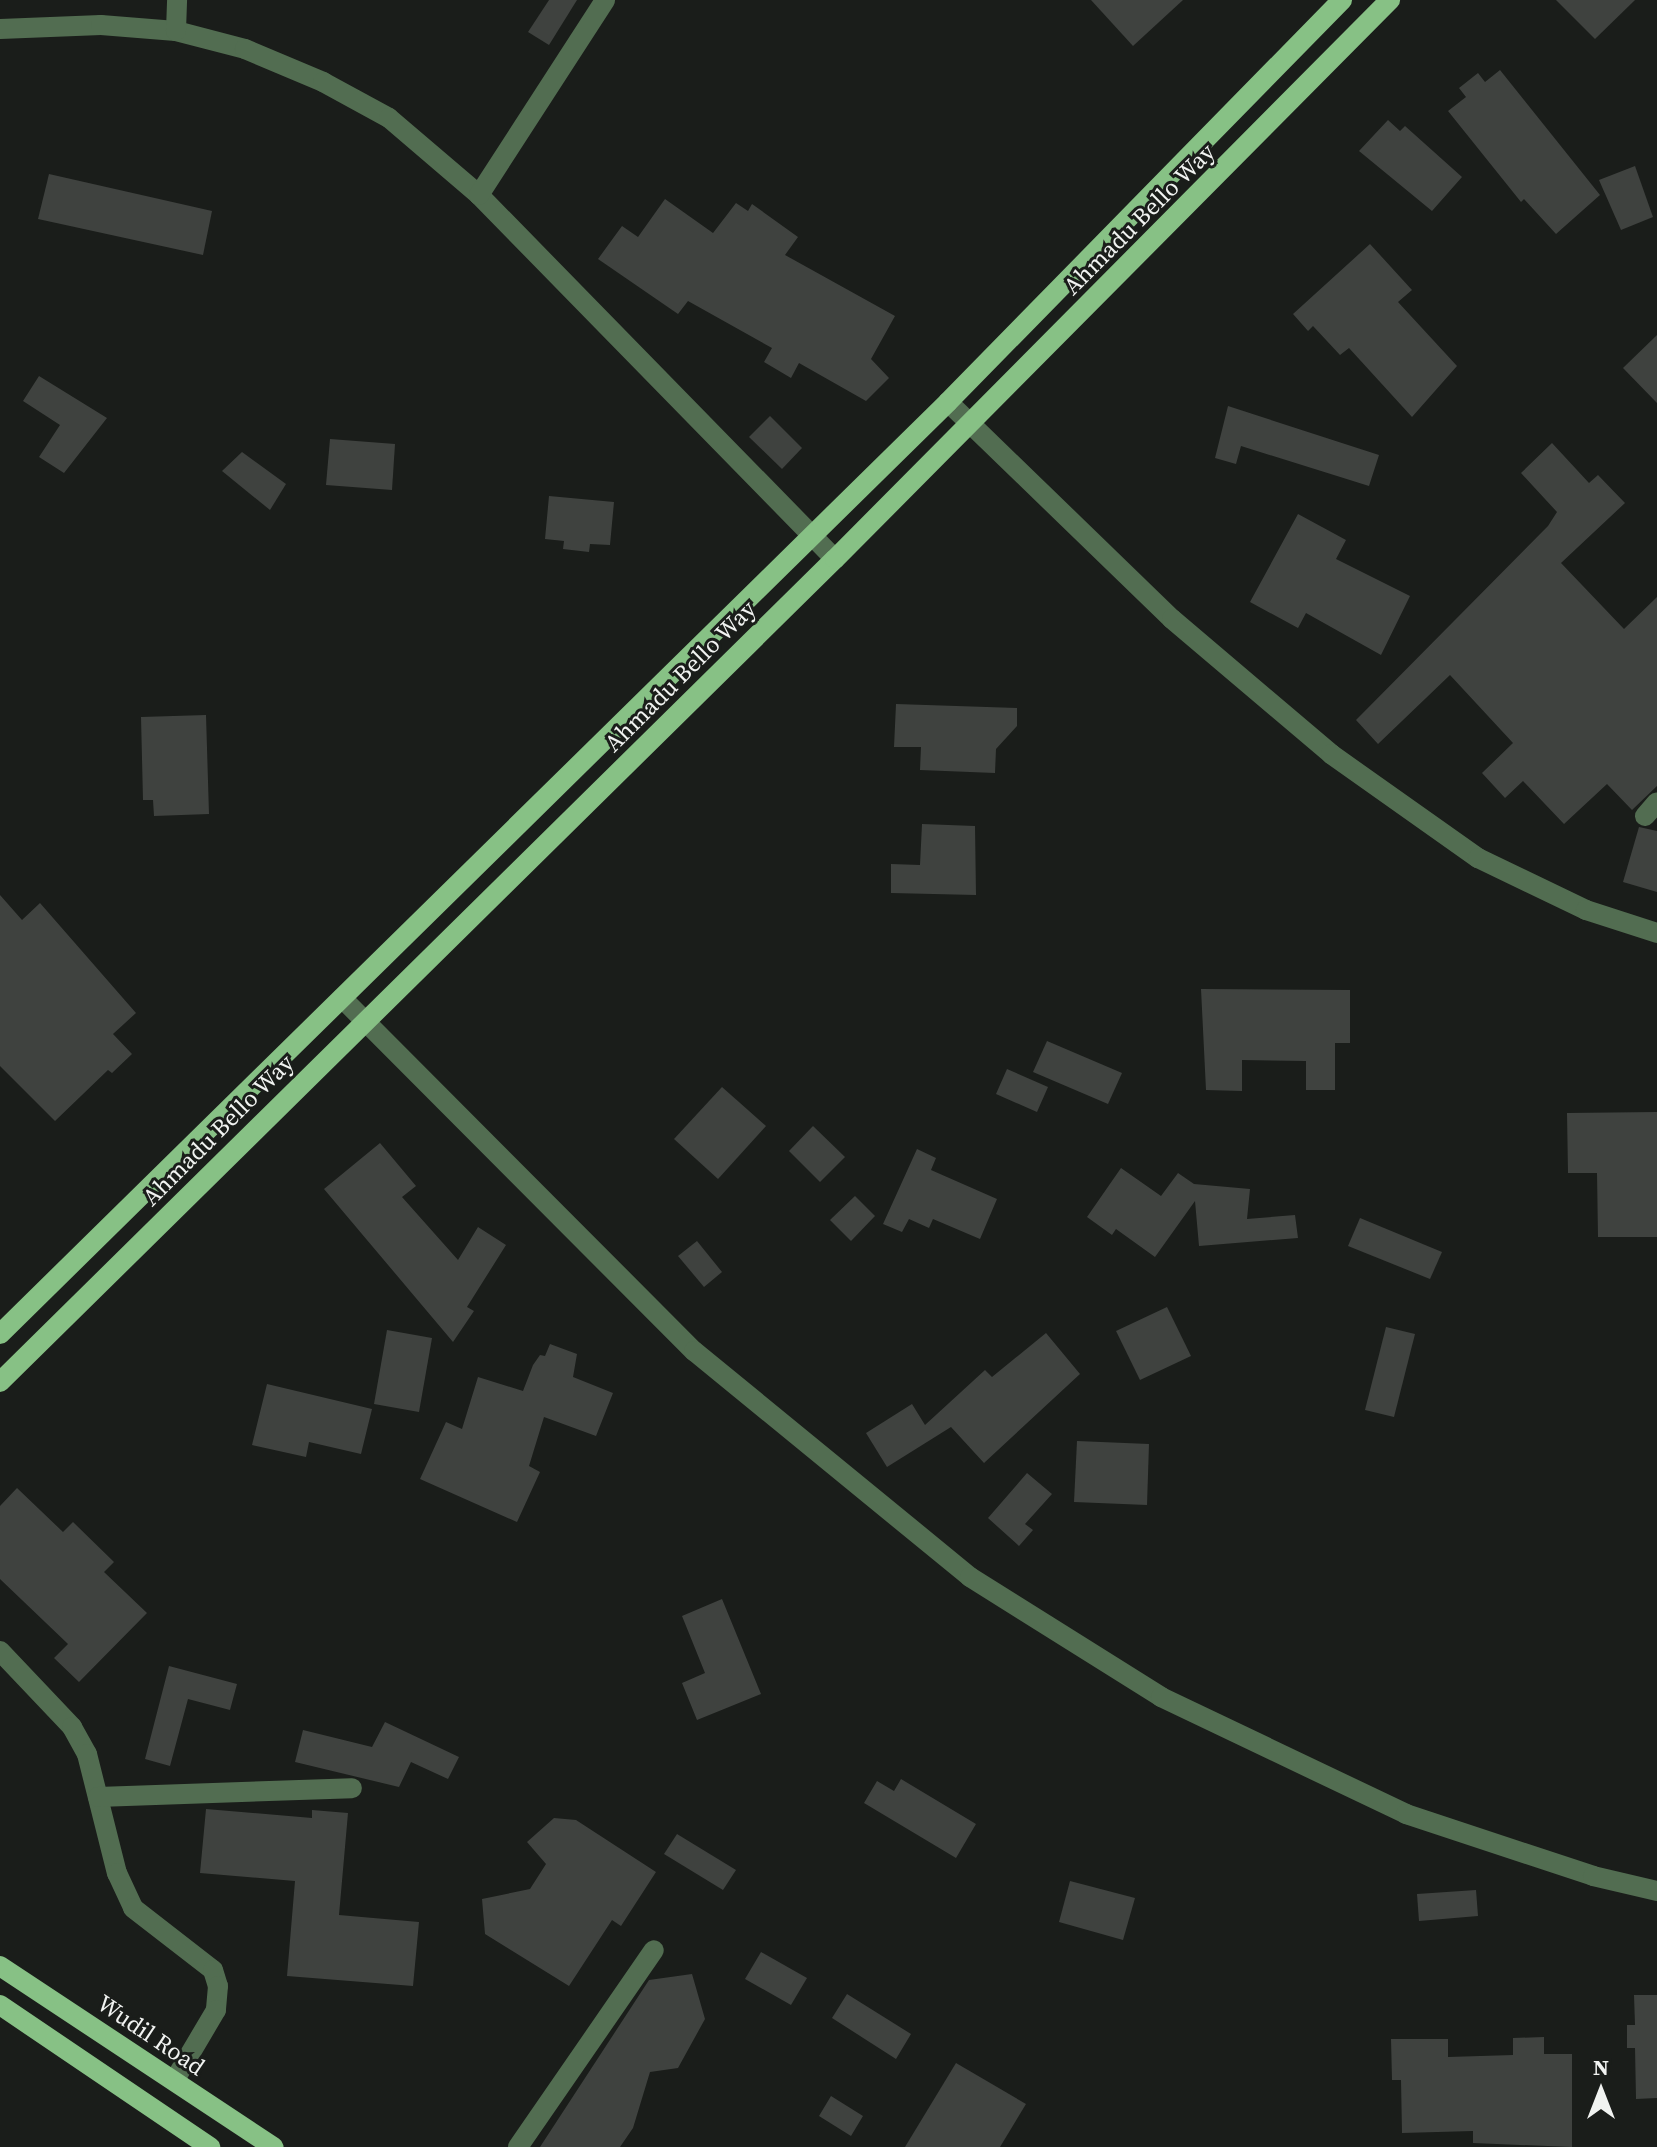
<!DOCTYPE html>
<style>
body{margin:0}
#map{position:relative;width:1657px;height:2147px;overflow:hidden;background:#1a1d1a;font-family:"Source Serif 4",serif}
div>[style]{position:absolute}
.building>*{inset:0;background:#3f423f}
.minor>*{height:20px;margin:-10px;padding:0 10px;transform-origin:10px;border-radius:10px;background:#526d51}
.major>*{height:20px;margin:-10px;padding:0 10px;transform-origin:10px;border-radius:10px;background:#87c185}
span{translate:-50% -50%;white-space:nowrap;text-align:center;line-height:1.15;-webkit-text-stroke:6px #1a1d1a;paint-order:stroke}
.street-label{font-size:24px;color:#f1f3f1}
.north{position:absolute;left:1561px;top:2051px;width:80px;height:80px;-webkit-text-stroke:6px #1a1d1a;paint-order:stroke;rotate:0deg;font-size:22px;font-weight:700;line-height:32px;text-align:center;color:#f1f3f1}
.north::after{content:'';display:block;margin:auto;width:28px;height:36px;background:#f1f3f1;clip-path:polygon(50% 0,100% 100%,50% 72%,0 100%)}
</style>
<div id="map">
<div class="building">
<div style="clip-path:polygon(549px 0,577px 0,549px 45px,528px 32px)"></div>
<div style="clip-path:polygon(1091px 0,1183px 0,1133px 46px)"></div>
<div style="clip-path:polygon(1556px 0,1635px 0,1595px 39px)"></div>
<div style="clip-path:polygon(1500px 70px,1600px 195px,1556px 234px,1524px 199px,1521px 202px,1448px 111px,1466px 97px,1459px 88px,1478px 73px,1485px 82px)"></div>
<div style="clip-path:polygon(1388px 120px,1400px 131px,1405px 126px,1462px 177px,1432px 211px,1359px 151px)"></div>
<div style="clip-path:polygon(1635px 166px,1653px 217px,1621px 230px,1599px 180px)"></div>
<div style="clip-path:polygon(49px 174px,212px 211px,203px 255px,38px 219px)"></div>
<div style="clip-path:polygon(665px 199px,713px 233px,736px 203px,748px 211px,752px 204px,798px 237px,785px 255px,895px 316px,871px 359px,889px 378px,866px 401px,799px 363px,791px 378px,764px 362px,772px 348px,688px 301px,678px 314px,598px 259px,622px 226px,638px 237px)"></div>
<div style="clip-path:polygon(1370px 244px,1412px 290px,1398px 302px,1457px 366px,1412px 417px,1349px 348px,1340px 355px,1313px 326px,1308px 331px,1293px 314px)"></div>
<div style="clip-path:polygon(1657px 335px,1657px 403px,1623px 368px)"></div>
<div style="clip-path:polygon(39px 376px,107px 418px,64px 473px,39px 457px,60px 425px,23px 401px)"></div>
<div style="clip-path:polygon(1228px 406px,1379px 455px,1369px 486px,1241px 446px,1236px 464px,1215px 458px)"></div>
<div style="clip-path:polygon(770px 416px,802px 448px,782px 469px,749px 437px)"></div>
<div style="clip-path:polygon(330px 439px,395px 444px,392px 490px,326px 485px)"></div>
<div style="clip-path:polygon(1552px 443px,1589px 483px,1598px 475px,1625px 503px,1561px 563px,1624px 629px,1657px 597px,1657px 786px,1632px 810px,1607px 784px,1564px 824px,1523px 781px,1505px 798px,1482px 773px,1513px 743px,1450px 675px,1378px 744px,1356px 720px,1548px 526px,1557px 512px,1521px 473px)"></div>
<div style="clip-path:polygon(242px 452px,286px 484px,270px 510px,222px 471px)"></div>
<div style="clip-path:polygon(549px 496px,614px 502px,610px 545px,590px 544px,589px 552px,563px 549px,564px 541px,545px 539px)"></div>
<div style="clip-path:polygon(1298px 514px,1346px 540px,1336px 559px,1410px 596px,1381px 655px,1306px 613px,1298px 628px,1250px 602px)"></div>
<div style="clip-path:polygon(896px 704px,1017px 708px,1017px 726px,996px 749px,995px 773px,920px 770px,921px 747px,894px 747px)"></div>
<div style="clip-path:polygon(206px 715px,209px 814px,154px 816px,153px 800px,143px 800px,141px 717px)"></div>
<div style="clip-path:polygon(922px 824px,975px 826px,976px 895px,891px 893px,891px 864px,920px 865px)"></div>
<div style="clip-path:polygon(1639px 827px,1657px 831px,1657px 892px,1623px 882px)"></div>
<div style="clip-path:polygon(0 895px,22px 920px,40px 903px,136px 1013px,113px 1034px,132px 1054px,112px 1073px,108px 1070px,55px 1121px,0 1066px)"></div>
<div style="clip-path:polygon(1201px 989px,1350px 990px,1350px 1043px,1335px 1043px,1335px 1090px,1306px 1090px,1306px 1061px,1242px 1060px,1242px 1091px,1206px 1090px)"></div>
<div style="clip-path:polygon(1047px 1041px,1122px 1073px,1108px 1104px,1033px 1072px)"></div>
<div style="clip-path:polygon(1007px 1069px,1048px 1087px,1037px 1112px,996px 1094px)"></div>
<div style="clip-path:polygon(722px 1087px,766px 1126px,718px 1179px,674px 1139px)"></div>
<div style="clip-path:polygon(1657px 1112px,1657px 1237px,1598px 1237px,1597px 1173px,1568px 1173px,1567px 1113px)"></div>
<div style="clip-path:polygon(813px 1126px,845px 1157px,820px 1182px,789px 1151px)"></div>
<div style="clip-path:polygon(380px 1143px,416px 1186px,402px 1197px,458px 1260px,478px 1227px,506px 1245px,467px 1307px,474px 1311px,453px 1342px,324px 1189px)"></div>
<div style="clip-path:polygon(917px 1149px,936px 1158px,931px 1170px,997px 1199px,980px 1239px,933px 1219px,929px 1228px,909px 1219px,902px 1232px,883px 1224px)"></div>
<div style="clip-path:polygon(1121px 1168px,1161px 1196px,1178px 1173px,1194px 1184px,1250px 1189px,1247px 1219px,1295px 1215px,1298px 1238px,1199px 1246px,1195px 1201px,1155px 1257px,1116px 1229px,1112px 1235px,1087px 1217px)"></div>
<div style="clip-path:polygon(855px 1196px,875px 1216px,851px 1241px,830px 1220px)"></div>
<div style="clip-path:polygon(1360px 1218px,1442px 1252px,1430px 1279px,1348px 1246px)"></div>
<div style="clip-path:polygon(697px 1241px,722px 1272px,704px 1287px,678px 1256px)"></div>
<div style="clip-path:polygon(1167px 1307px,1191px 1356px,1140px 1380px,1116px 1331px)"></div>
<div style="clip-path:polygon(1386px 1327px,1415px 1334px,1394px 1417px,1365px 1410px)"></div>
<div style="clip-path:polygon(387px 1330px,432px 1338px,419px 1412px,374px 1404px)"></div>
<div style="clip-path:polygon(1046px 1333px,1080px 1374px,984px 1463px,951px 1427px,887px 1467px,866px 1433px,912px 1404px,925px 1425px,985px 1370px,992px 1377px)"></div>
<div style="clip-path:polygon(550px 1344px,577px 1354px,573px 1377px,613px 1393px,596px 1436px,544px 1417px,529px 1466px,540px 1472px,517px 1522px,420px 1479px,446px 1422px,462px 1429px,478px 1377px,523px 1391px,533px 1365px,540px 1355px,545px 1356px)"></div>
<div style="clip-path:polygon(267px 1384px,372px 1409px,361px 1454px,309px 1442px,306px 1457px,252px 1445px)"></div>
<div style="clip-path:polygon(1077px 1441px,1149px 1444px,1147px 1505px,1074px 1502px)"></div>
<div style="clip-path:polygon(1027px 1473px,1052px 1494px,1025px 1524px,1033px 1530px,1019px 1546px,988px 1518px)"></div>
<div style="clip-path:polygon(17px 1488px,63px 1532px,73px 1522px,114px 1562px,104px 1572px,147px 1613px,79px 1682px,54px 1658px,68px 1644px,0 1579px,0 1506px)"></div>
<div style="clip-path:polygon(722px 1599px,761px 1694px,697px 1720px,682px 1683px,705px 1673px,682px 1616px)"></div>
<div style="clip-path:polygon(169px 1666px,237px 1684px,230px 1710px,188px 1699px,170px 1766px,145px 1759px)"></div>
<div style="clip-path:polygon(385px 1722px,459px 1757px,448px 1779px,411px 1762px,399px 1787px,295px 1762px,303px 1730px,372px 1747px)"></div>
<div style="clip-path:polygon(901px 1779px,976px 1824px,956px 1858px,864px 1803px,877px 1781px,894px 1791px)"></div>
<div style="clip-path:polygon(206px 1809px,312px 1818px,312px 1810px,348px 1813px,339px 1915px,419px 1922px,413px 1986px,287px 1976px,295px 1881px,200px 1873px)"></div>
<div style="clip-path:polygon(554px 1818px,576px 1820px,656px 1872px,621px 1926px,612px 1920px,569px 1986px,485px 1934px,482px 1899px,530px 1889px,546px 1864px,527px 1842px)"></div>
<div style="clip-path:polygon(677px 1834px,736px 1870px,723px 1890px,664px 1854px)"></div>
<div style="clip-path:polygon(1070px 1881px,1135px 1898px,1123px 1940px,1059px 1922px)"></div>
<div style="clip-path:polygon(1476px 1890px,1478px 1916px,1419px 1921px,1417px 1894px)"></div>
<div style="clip-path:polygon(761px 1952px,807px 1978px,791px 2005px,745px 1979px)"></div>
<div style="clip-path:polygon(692px 1974px,705px 2019px,678px 2068px,650px 2072px,633px 2128px,620px 2147px,540px 2147px,649px 1980px)"></div>
<div style="clip-path:polygon(847px 1994px,911px 2034px,896px 2059px,832px 2018px)"></div>
<div style="clip-path:polygon(1634px 1995px,1657px 1995px,1657px 2098px,1636px 2099px,1635px 2048px,1627px 2048px,1627px 2025px,1635px 2025px)"></div>
<div style="clip-path:polygon(1544px 2037px,1544px 2054px,1572px 2054px,1572px 2147px,1473px 2143px,1473px 2131px,1402px 2133px,1401px 2080px,1392px 2080px,1391px 2039px,1448px 2039px,1448px 2057px,1513px 2055px,1513px 2038px)"></div>
<div style="clip-path:polygon(956px 2063px,1026px 2104px,1000px 2147px,905px 2147px)"></div>
<div style="clip-path:polygon(831px 2096px,863px 2116px,851px 2136px,819px 2116px)"></div>
</div>
<div class="minor">
<div style="left:0;top:29px;width:101px;rotate:-2.3deg"></div>
<div style="left:101px;top:25px;width:75px;rotate:4.6deg"></div>
<div style="left:176px;top:31px;width:71px;rotate:14.6deg"></div>
<div style="left:245px;top:49px;width:85px;rotate:22.9deg"></div>
<div style="left:323px;top:82px;width:75px;rotate:28.6deg"></div>
<div style="left:389px;top:118px;width:118px;rotate:40.5deg"></div>
<div style="left:479px;top:195px;width:509px;rotate:45.64deg"></div>
<div style="left:176px;top:31px;width:31px;rotate:-88deg"></div>
<div style="left:479px;top:195px;width:232px;rotate:-57.1deg"></div>
<div style="left:948px;top:402px;width:312px;rotate:44.1deg"></div>
<div style="left:1172px;top:619px;width:209px;rotate:40.3deg"></div>
<div style="left:1331px;top:754px;width:180px;rotate:35.3deg"></div>
<div style="left:1478px;top:858px;width:120px;rotate:25.7deg"></div>
<div style="left:1586px;top:910px;width:75px;rotate:17.9deg"></div>
<div style="left:1645px;top:816px;width:18px;rotate:-49deg"></div>
<div style="left:342px;top:998px;width:499px;rotate:45.1deg"></div>
<div style="left:694px;top:1351px;width:357px;rotate:39.3deg"></div>
<div style="left:970px;top:1577px;width:226px;rotate:32.1deg"></div>
<div style="left:1161px;top:1697px;width:272px;rotate:25.5deg"></div>
<div style="left:1406px;top:1814px;width:197px;rotate:18.3deg"></div>
<div style="left:1593px;top:1876px;width:66px;rotate:13.2deg"></div>
<div style="left:0;top:1651px;width:105px;rotate:46.5deg"></div>
<div style="left:72px;top:1727px;width:31px;rotate:61deg"></div>
<div style="left:87px;top:1754px;width:123px;rotate:75.9deg"></div>
<div style="left:117px;top:1873px;width:38px;rotate:65deg"></div>
<div style="left:133px;top:1908px;width:101px;rotate:37.8deg"></div>
<div style="left:213px;top:1970px;width:17px;rotate:73deg"></div>
<div style="left:218px;top:1986px;width:24px;rotate:95deg"></div>
<div style="left:216px;top:2010px;width:82px;rotate:120.6deg"></div>
<div style="left:98px;top:1797px;width:254px;rotate:-2deg"></div>
<div style="left:518px;top:2147px;width:239px;rotate:-55.4deg"></div>
</div>
<div class="major">
<div style="left:0;top:1334px;width:1329px;rotate:-44.51deg"></div>
<div style="left:948px;top:402px;width:563px;rotate:-45.58deg"></div>
<div style="left:0;top:1382px;width:1172px;rotate:-44.59deg"></div>
<div style="left:835px;top:559px;width:788px;rotate:-45.21deg"></div>
<div style="left:0;top:1966px;width:328px;rotate:33.5deg"></div>
<div style="left:0;top:2005px;width:254px;rotate:34.1deg"></div>
</div>
<div class="street-label">
<span style="left:1139px;top:219px;rotate:-45deg">Ahmadu Bello Way</span>
<span style="left:680px;top:676px;rotate:-45deg">Ahmadu Bello Way</span>
<span style="left:218px;top:1130px;rotate:-45deg">Ahmadu Bello Way</span>
<span style="left:151px;top:2035px;rotate:34deg">Wudil Road</span>
</div>
<div class="north">N</div>
</div>
